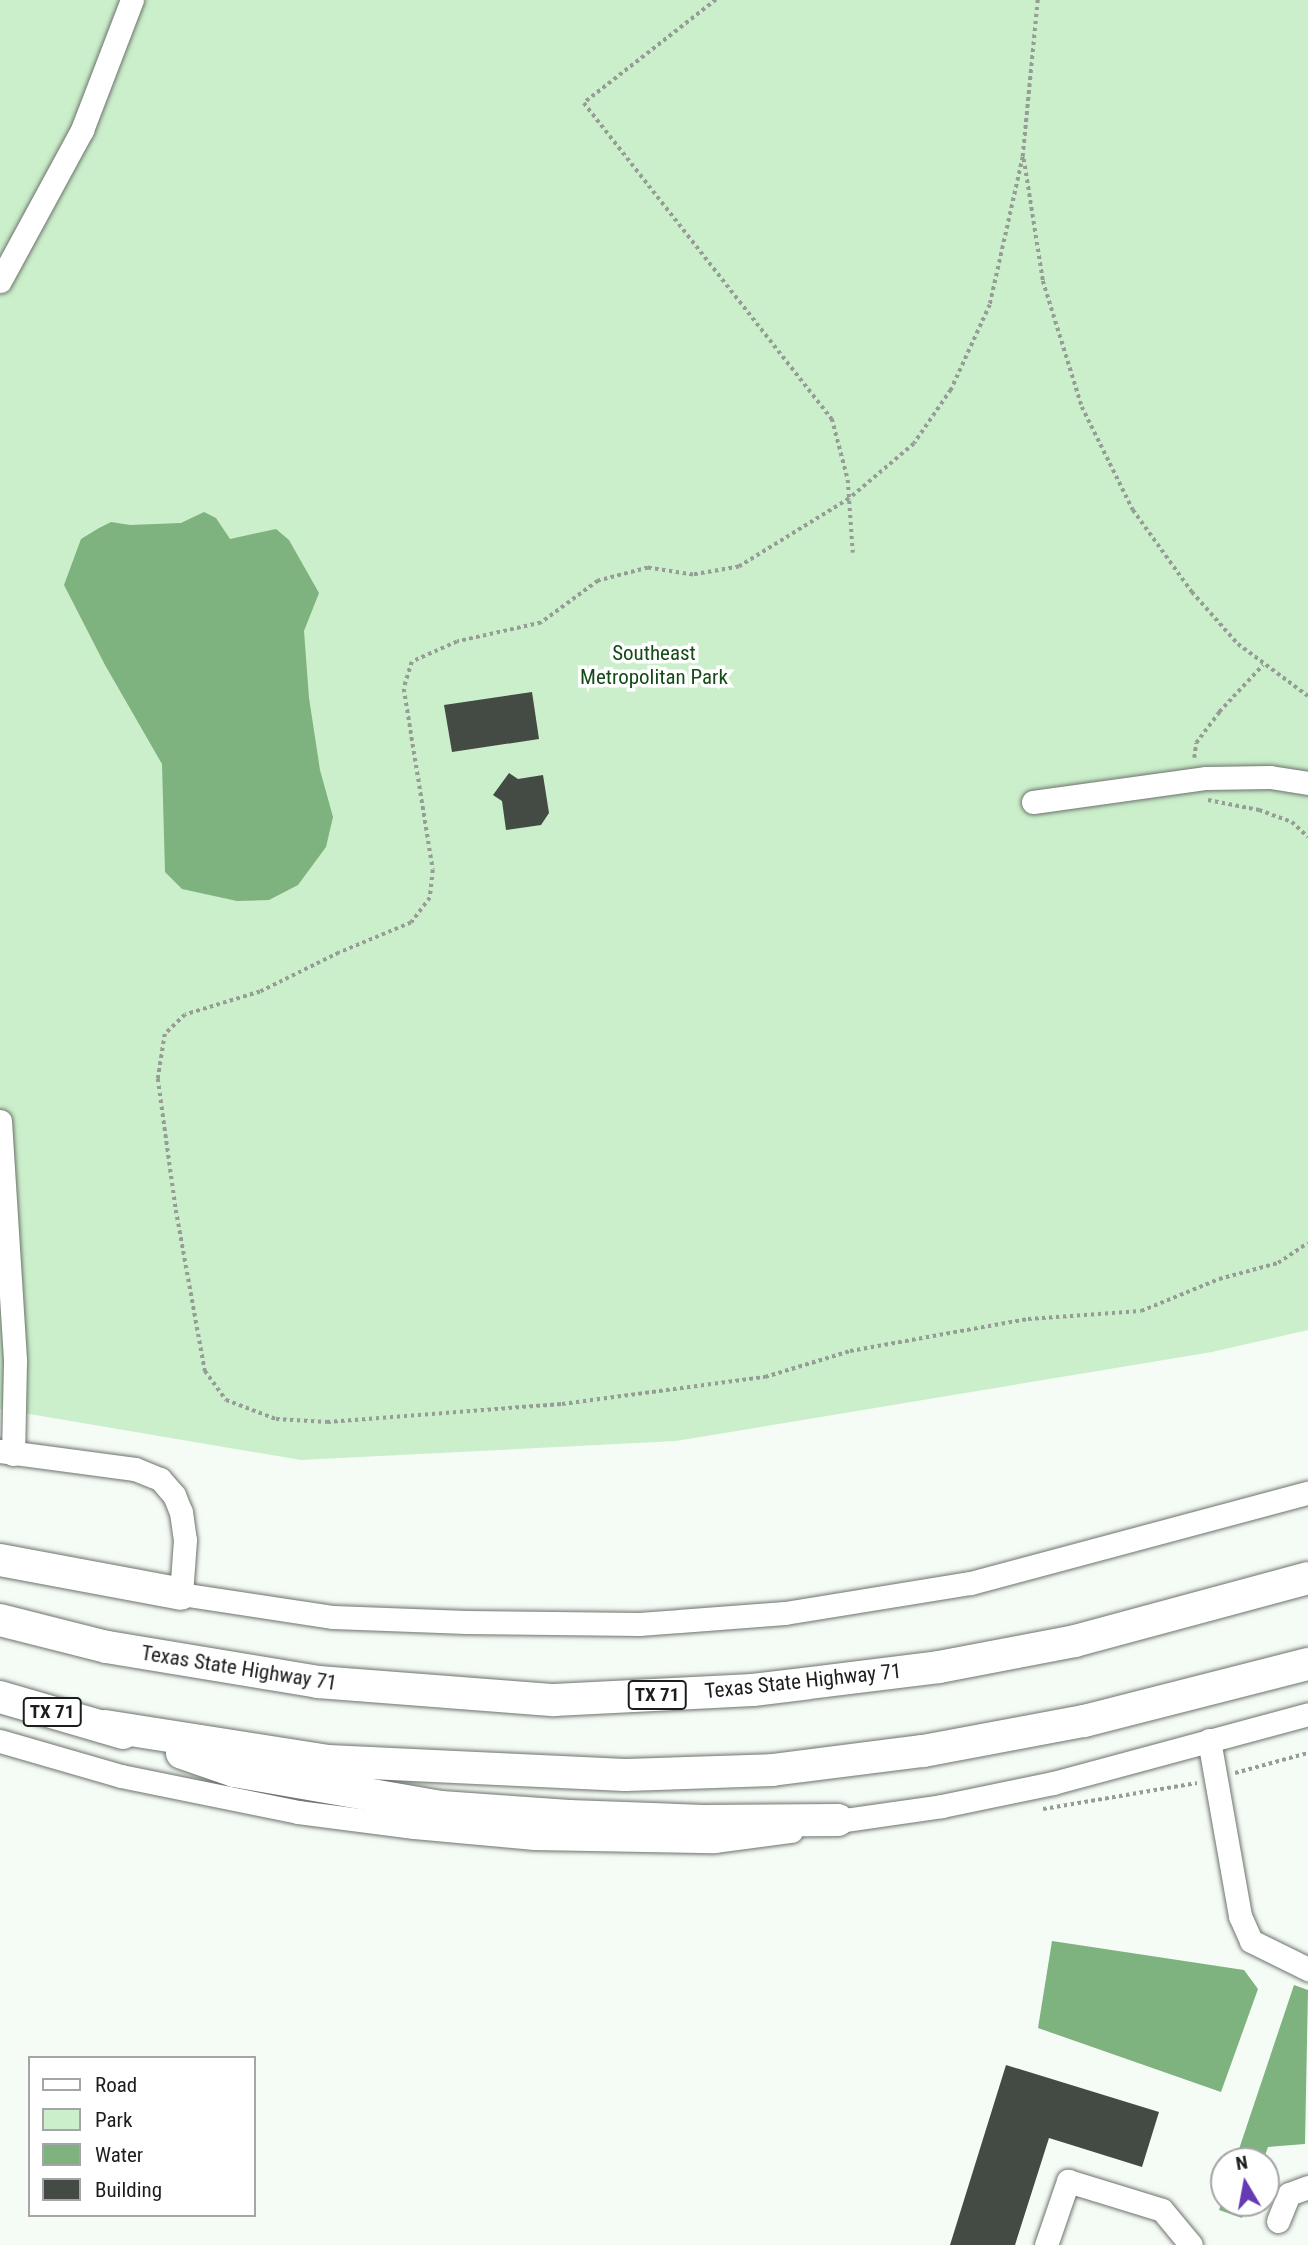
<!DOCTYPE html>
<style>
body{margin:0}
#map{position:relative;width:1308px;height:2245px;overflow:hidden;background:#f5fcf5;font-family:"Roboto Condensed",sans-serif}
div>[style]{position:absolute}
.green>*{inset:0;background:#cbefca}
.water>*{inset:0;background:#7eb27e}
.building>*{inset:0;background:#444a44}
.path>*{height:3.5px;margin-top:-1.75px;transform-origin:0;background:repeating-linear-gradient(90deg,#969c96 0 3.5px,transparent 0 7px)}
.roads{filter:drop-shadow(0 0 2px #6d736d) drop-shadow(0 0 2px #6d736d)}
.minor>*{height:23px;margin:-11.5px;padding:0 11.5px;transform-origin:11.5px;border-radius:11.5px;background:#fff}
.highway>*{height:32px;margin:-16px;padding:0 16px;transform-origin:16px;border-radius:16px;background:#fff}
span{translate:-50% -50%;white-space:nowrap;text-align:center;line-height:1.15;-webkit-text-stroke:7px #fff;paint-order:stroke}
.shield-label span{padding:2px 5px;background:#fff;border:2px solid;border-radius:5px;-webkit-text-stroke-width:0}
.shield-label{font-size:19px;color:#1b1e1b;font-weight:700}
.park-label{font-size:21px;color:#144b18}
.street-label{font-size:21px;color:#1b1e1b}
.legend{position:absolute;left:28px;top:2056px;width:228px;height:161px;box-sizing:border-box;background:#fff;border:2px solid #a4a5a4;margin:0;padding:9px 12px;list-style:none;font-size:21px;color:#1b1e1b}
.legend li{display:flex;align-items:center;gap:14px;height:35px}
.legend b{width:35px;border:2px solid #a4a5a4}
.north{position:absolute;left:1210px;top:2147px;width:70px;height:70px;box-sizing:border-box;background:#fff;border:2px solid #a4a5a4;border-radius:50%;rotate:350deg;font-size:19px;font-weight:700;line-height:28px;text-align:center;color:#1b1e1b}
.north::after{content:'';display:block;margin:auto;width:24px;height:32px;background:#653bb3;clip-path:polygon(50% 0,100% 100%,50% 72%,0 100%)}
</style>
<div id="map">
<div class="green">
<div style="clip-path:polygon(0 0,1308px 0,1308px 1330px,1212px 1352px,676px 1441px,301px 1460px,0 1409px)"></div>
</div>
<div class="water">
<div style="clip-path:polygon(204px 512px,216px 518px,230px 539px,276px 529px,289px 540px,319px 593px,304px 631px,309px 698px,320px 770px,333px 817px,326px 847px,298px 885px,269px 900px,237px 901px,182px 889px,165px 872px,162px 764px,105px 665px,64px 585px,81px 539px,99px 528px,111px 522px,130px 525px,181px 523px)"></div>
<div style="clip-path:polygon(1052px 1941px,1244px 1970px,1258px 1989px,1221px 2092px,1038px 2028px)"></div>
<div style="clip-path:polygon(1294px 1985px,1308px 1990px,1305px 2144px,1268px 2147px,1263px 2161px,1235px 2161px)"></div>
<div style="clip-path:polygon(1224px 2194px,1224px 2203px,1247px 2203px,1242px 2218px,1219px 2210px)"></div>
</div>
<div class="building">
<div style="clip-path:polygon(532px 692px,539px 739px,452px 752px,444px 705px)"></div>
<div style="clip-path:polygon(509px 773px,518px 779px,543px 775px,549px 813px,541px 825px,506px 830px,502px 801px,493px 795px)"></div>
<div style="clip-path:polygon(1006px 2065px,1159px 2112px,1142px 2167px,1049px 2138px,1015px 2245px,950px 2245px)"></div>
</div>
<div class="path">
<div style="left:716px;top:0;width:167px;rotate:142deg"></div>
<div style="left:584px;top:103px;width:402px;rotate:51.9deg"></div>
<div style="left:832px;top:419px;width:63px;rotate:75.3deg"></div>
<div style="left:848px;top:480px;width:73px;rotate:86.1deg"></div>
<div style="left:1038px;top:0;width:158px;rotate:95.5deg"></div>
<div style="left:1023px;top:157px;width:152px;rotate:102.6deg"></div>
<div style="left:990px;top:305px;width:94px;rotate:114.6deg"></div>
<div style="left:951px;top:390px;width:65px;rotate:124.4deg"></div>
<div style="left:914px;top:444px;width:85px;rotate:139.8deg"></div>
<div style="left:849px;top:499px;width:129px;rotate:148.3deg"></div>
<div style="left:739px;top:567px;width:47px;rotate:170.1deg"></div>
<div style="left:693px;top:575px;width:46px;rotate:-171.2deg"></div>
<div style="left:648px;top:568px;width:52px;rotate:165.4deg"></div>
<div style="left:598px;top:581px;width:71px;rotate:143.6deg"></div>
<div style="left:541px;top:623px;width:86px;rotate:167.3deg"></div>
<div style="left:457px;top:642px;width:49px;rotate:156deg"></div>
<div style="left:412px;top:662px;width:28px;rotate:107deg"></div>
<div style="left:404px;top:689px;width:183px;rotate:80.9deg"></div>
<div style="left:433px;top:870px;width:28px;rotate:96deg"></div>
<div style="left:430px;top:898px;width:31px;rotate:127deg"></div>
<div style="left:411px;top:923px;width:78px;rotate:157.4deg"></div>
<div style="left:339px;top:953px;width:88px;rotate:153.7deg"></div>
<div style="left:260px;top:992px;width:78px;rotate:163deg"></div>
<div style="left:185px;top:1015px;width:28px;rotate:136deg"></div>
<div style="left:165px;top:1034px;width:46px;rotate:98.8deg"></div>
<div style="left:158px;top:1079px;width:132px;rotate:82.2deg"></div>
<div style="left:176px;top:1210px;width:164px;rotate:79.8deg"></div>
<div style="left:205px;top:1371px;width:36px;rotate:54deg"></div>
<div style="left:226px;top:1400px;width:53px;rotate:20.8deg"></div>
<div style="left:276px;top:1419px;width:51px;rotate:3.4deg"></div>
<div style="left:327px;top:1422px;width:236px;rotate:-4.4deg"></div>
<div style="left:562px;top:1404px;width:205px;rotate:-7.6deg"></div>
<div style="left:765px;top:1377px;width:89px;rotate:-17deg"></div>
<div style="left:850px;top:1351px;width:181px;rotate:-10.2deg"></div>
<div style="left:1028px;top:1319px;width:113px;rotate:-4deg"></div>
<div style="left:1141px;top:1311px;width:84px;rotate:-22.3deg"></div>
<div style="left:1219px;top:1279px;width:61px;rotate:-15.2deg"></div>
<div style="left:1278px;top:1263px;width:36px;rotate:-34deg"></div>
<div style="left:1024px;top:159px;width:123px;rotate:81.1deg"></div>
<div style="left:1043px;top:281px;width:132px;rotate:72.8deg"></div>
<div style="left:1082px;top:407px;width:115px;rotate:63.7deg"></div>
<div style="left:1133px;top:510px;width:101px;rotate:54.3deg"></div>
<div style="left:1192px;top:592px;width:69px;rotate:48.5deg"></div>
<div style="left:1238px;top:644px;width:87px;rotate:36.6deg"></div>
<div style="left:1194px;top:758px;width:15px;rotate:-82deg"></div>
<div style="left:1196px;top:743px;width:39px;rotate:-53deg"></div>
<div style="left:1219px;top:712px;width:64px;rotate:-46.9deg"></div>
<div style="left:1208px;top:800px;width:52px;rotate:11.1deg"></div>
<div style="left:1259px;top:810px;width:35px;rotate:20deg"></div>
<div style="left:1292px;top:822px;width:22px;rotate:43deg"></div>
<div style="left:1235px;top:1773px;width:76px;rotate:-15.3deg"></div>
<div style="left:1043px;top:1809px;width:156px;rotate:-9.6deg"></div>
</div>
<div class="roads">
<div class="minor">
<div style="left:0;top:281px;width:172px;rotate:-61.5deg"></div>
<div style="left:82px;top:130px;width:139px;rotate:-69deg"></div>
<div style="left:1033px;top:802px;width:175px;rotate:-7.9deg"></div>
<div style="left:1206px;top:778px;width:64px;rotate:-0.9deg"></div>
<div style="left:1270px;top:777px;width:38px;rotate:9deg"></div>
<div style="left:0;top:1121px;width:240px;rotate:86.4deg"></div>
<div style="left:15px;top:1361px;width:93px;rotate:91.2deg"></div>
<div style="left:0;top:1451px;width:136px;rotate:7.6deg"></div>
<div style="left:135px;top:1469px;width:27px;rotate:22deg"></div>
<div style="left:160px;top:1479px;width:21px;rotate:49deg"></div>
<div style="left:174px;top:1495px;width:18px;rotate:68deg"></div>
<div style="left:181px;top:1512px;width:28px;rotate:82deg"></div>
<div style="left:185px;top:1540px;width:54px;rotate:94.2deg"></div>
<div style="left:181px;top:1594px;width:154px;rotate:8.6deg"></div>
<div style="left:333px;top:1617px;width:133px;rotate:2.2deg"></div>
<div style="left:466px;top:1622px;width:173px;rotate:0.7deg"></div>
<div style="left:639px;top:1624px;width:146px;rotate:-4.3deg"></div>
<div style="left:785px;top:1613px;width:188px;rotate:-9.2deg"></div>
<div style="left:971px;top:1583px;width:349px;rotate:-15deg"></div>
<div style="left:1209px;top:1740px;width:179px;rotate:80deg"></div>
<div style="left:1240px;top:1916px;width:27px;rotate:66deg"></div>
<div style="left:1251px;top:1941px;width:64px;rotate:26.2deg"></div>
<div style="left:0;top:1741px;width:126px;rotate:16.1deg"></div>
<div style="left:121px;top:1776px;width:181px;rotate:11.5deg"></div>
<div style="left:298px;top:1812px;width:117px;rotate:7.4deg"></div>
<div style="left:414px;top:1827px;width:121px;rotate:5.2deg"></div>
<div style="left:534px;top:1838px;width:180px;rotate:1deg"></div>
<div style="left:714px;top:1841px;width:78px;rotate:-7.4deg"></div>
<div style="left:824px;top:1823px;width:119px;rotate:-8.2deg"></div>
<div style="left:942px;top:1806px;width:113px;rotate:-11.7deg"></div>
<div style="left:1053px;top:1783px;width:264px;rotate:-15.1deg"></div>
<div style="left:1278px;top:2221px;width:29px;rotate:-68deg"></div>
<div style="left:1289px;top:2194px;width:20px;rotate:-20deg"></div>
<div style="left:1046px;top:2245px;width:68px;rotate:-71deg"></div>
<div style="left:1068px;top:2181px;width:98px;rotate:17.1deg"></div>
<div style="left:1162px;top:2210px;width:45px;rotate:50.4deg"></div>
</div>
<div class="highway">
<div style="left:0;top:1560px;width:184px;rotate:10.6deg"></div>
<div style="left:0;top:1620px;width:110px;rotate:14.2deg"></div>
<div style="left:107px;top:1647px;width:214px;rotate:9.4deg"></div>
<div style="left:318px;top:1682px;width:237px;rotate:4.4deg"></div>
<div style="left:554px;top:1700px;width:199px;rotate:-2.9deg"></div>
<div style="left:753px;top:1690px;width:187px;rotate:-7deg"></div>
<div style="left:939px;top:1667px;width:138px;rotate:-10.8deg"></div>
<div style="left:1075px;top:1641px;width:241px;rotate:-15.1deg"></div>
<div style="left:0;top:1697px;width:128px;rotate:16.3deg"></div>
<div style="left:105px;top:1726px;width:226px;rotate:8.9deg"></div>
<div style="left:328px;top:1761px;width:297px;rotate:2.7deg"></div>
<div style="left:625px;top:1775px;width:147px;rotate:-1.9deg"></div>
<div style="left:772px;top:1770px;width:152px;rotate:-7.2deg"></div>
<div style="left:923px;top:1751px;width:164px;rotate:-10.6deg"></div>
<div style="left:1084px;top:1721px;width:231px;rotate:-14.3deg"></div>
<div style="left:182px;top:1753px;width:55px;rotate:19.1deg"></div>
<div style="left:234px;top:1771px;width:210px;rotate:9.9deg"></div>
<div style="left:441px;top:1807px;width:128px;rotate:4deg"></div>
<div style="left:569px;top:1816px;width:134px;rotate:2.1deg"></div>
<div style="left:703px;top:1821px;width:135px;rotate:-0.4deg"></div>
</div>
</div>
<div class="shield-label">
<span style="left:657px;top:1695px">TX 71</span>
<span style="left:52px;top:1712px">TX 71</span>
</div>
<div class="park-label">
<span style="left:654px;top:665px">Southeast<br>Metropolitan Park</span>
</div>
<div class="street-label">
<span style="left:239px;top:1668px;rotate:9deg">Texas State Highway 71</span>
<span style="left:803px;top:1681px;rotate:-6deg">Texas State Highway 71</span>
</div>
<ul class="legend">
<li><b style="height:9px;background:#fff"></b>Road</li>
<li><b style="height:19px;background:#cbefca"></b>Park</li>
<li><b style="height:19px;background:#7eb27e"></b>Water</li>
<li><b style="height:19px;background:#444a44"></b>Building</li>
</ul>
<div class="north">N</div>
</div>
